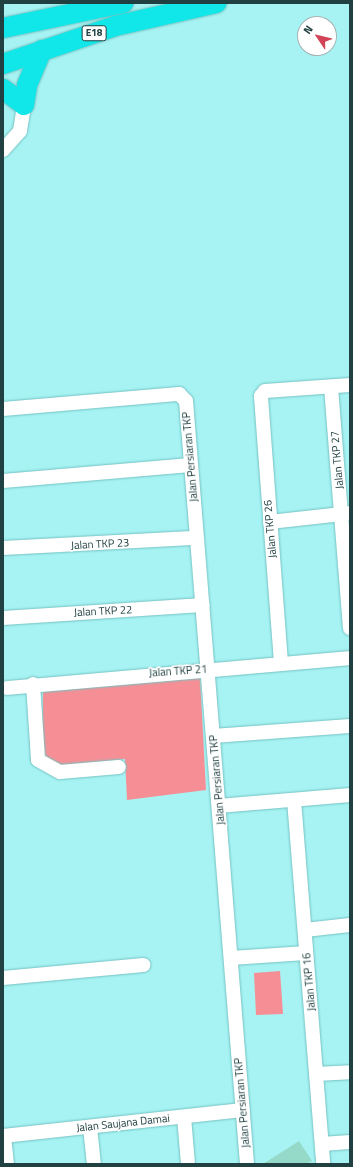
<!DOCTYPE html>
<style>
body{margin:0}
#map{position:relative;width:353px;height:1167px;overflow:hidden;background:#a7f3f3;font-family:"Titillium Web",sans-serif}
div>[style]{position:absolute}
.green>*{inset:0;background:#f68f95}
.building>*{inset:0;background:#95dac8}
.roads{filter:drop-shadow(0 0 1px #77c2c2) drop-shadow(0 0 1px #77c2c2)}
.minor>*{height:14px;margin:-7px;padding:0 7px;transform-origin:7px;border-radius:7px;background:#fff}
.highway>*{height:20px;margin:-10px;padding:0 10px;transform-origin:10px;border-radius:10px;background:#11e6e8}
span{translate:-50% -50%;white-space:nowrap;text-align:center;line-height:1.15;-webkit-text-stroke:3px #fff;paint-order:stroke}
.shield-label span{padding:1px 3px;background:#fff;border:1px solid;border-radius:3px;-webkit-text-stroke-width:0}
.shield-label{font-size:10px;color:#214041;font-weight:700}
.street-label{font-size:11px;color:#214041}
.frame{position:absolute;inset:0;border:4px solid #214041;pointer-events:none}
.north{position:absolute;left:297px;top:16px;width:40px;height:40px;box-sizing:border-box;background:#fff;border:1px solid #a6b3b3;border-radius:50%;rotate:305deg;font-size:11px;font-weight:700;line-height:16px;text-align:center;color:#214041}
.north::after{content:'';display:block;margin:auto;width:14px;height:18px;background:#d34357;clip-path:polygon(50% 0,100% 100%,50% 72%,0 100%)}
</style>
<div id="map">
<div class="green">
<div style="clip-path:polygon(200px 677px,206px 790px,127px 800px,125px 759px,60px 766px,42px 755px,43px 691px)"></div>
<div style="clip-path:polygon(280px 971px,283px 1014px,256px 1015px,254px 973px)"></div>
</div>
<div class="building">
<div style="clip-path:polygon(299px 1141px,312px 1161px,306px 1164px,263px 1164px)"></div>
</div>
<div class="roads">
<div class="minor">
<div style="left:3px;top:150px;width:25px;rotate:-48deg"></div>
<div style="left:20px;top:131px;width:26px;rotate:-81deg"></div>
<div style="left:331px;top:387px;width:242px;rotate:85.5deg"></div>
<div style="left:3px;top:409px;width:177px;rotate:-4.9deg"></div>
<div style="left:179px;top:394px;width:10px;rotate:45deg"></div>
<div style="left:186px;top:401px;width:765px;rotate:85.43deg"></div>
<div style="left:3px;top:481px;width:188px;rotate:-4.9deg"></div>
<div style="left:270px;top:522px;width:81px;rotate:-6.4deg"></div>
<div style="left:3px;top:548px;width:194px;rotate:-3deg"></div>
<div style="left:3px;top:618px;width:200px;rotate:-3.7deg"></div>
<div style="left:281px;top:663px;width:268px;rotate:-94.3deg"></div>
<div style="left:261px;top:396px;width:6px;rotate:-51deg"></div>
<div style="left:265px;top:391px;width:85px;rotate:-4deg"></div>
<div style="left:33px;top:684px;width:76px;rotate:86.2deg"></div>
<div style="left:38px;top:760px;width:25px;rotate:29deg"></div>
<div style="left:60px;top:772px;width:59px;rotate:-4.8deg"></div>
<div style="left:7px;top:688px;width:344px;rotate:-5deg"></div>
<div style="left:213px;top:736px;width:137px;rotate:-4.2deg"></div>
<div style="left:294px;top:800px;width:365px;rotate:85.4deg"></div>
<div style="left:219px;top:806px;width:131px;rotate:-4.8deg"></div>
<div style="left:305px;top:930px;width:45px;rotate:-6.3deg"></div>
<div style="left:231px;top:958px;width:75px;rotate:-3.8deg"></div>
<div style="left:3px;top:978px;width:141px;rotate:-5.3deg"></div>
<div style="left:316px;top:1074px;width:34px;rotate:-3deg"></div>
<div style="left:184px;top:1117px;width:47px;rotate:85.1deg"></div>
<div style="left:90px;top:1127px;width:37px;rotate:84deg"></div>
<div style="left:3px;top:1136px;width:241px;rotate:-6.2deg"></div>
<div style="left:4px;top:1136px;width:28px;rotate:84deg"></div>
<div style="left:322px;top:1144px;width:28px;rotate:-4deg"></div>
</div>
<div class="highway">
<div style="left:3px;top:28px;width:123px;rotate:-11.8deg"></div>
<div style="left:3px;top:64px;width:118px;rotate:-18.7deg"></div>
<div style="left:115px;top:26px;width:104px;rotate:-12.8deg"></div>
<div style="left:3px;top:89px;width:26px;rotate:37deg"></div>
<div style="left:24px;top:105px;width:20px;rotate:-81deg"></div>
<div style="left:27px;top:85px;width:38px;rotate:-67deg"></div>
</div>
</div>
<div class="shield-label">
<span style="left:94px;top:33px">E18</span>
</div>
<div class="street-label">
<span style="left:190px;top:457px;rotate:-95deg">Jalan Persiaran TKP</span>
<span style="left:337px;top:460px;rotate:-95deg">Jalan TKP 27</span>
<span style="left:270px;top:529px;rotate:-95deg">Jalan TKP 26</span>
<span style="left:100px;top:544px;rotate:-3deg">Jalan TKP 23</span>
<span style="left:103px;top:611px;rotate:-3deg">Jalan TKP 22</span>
<span style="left:178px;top:671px;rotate:-4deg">Jalan TKP 21</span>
<span style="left:217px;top:780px;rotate:-95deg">Jalan Persiaran TKP</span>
<span style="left:309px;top:982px;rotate:-95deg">Jalan TKP 16</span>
<span style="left:242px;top:1103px;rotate:-95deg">Jalan Persiaran TKP</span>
<span style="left:123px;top:1123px;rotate:-6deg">Jalan Saujana Damai</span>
</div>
<div class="frame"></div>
<div class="north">N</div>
</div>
